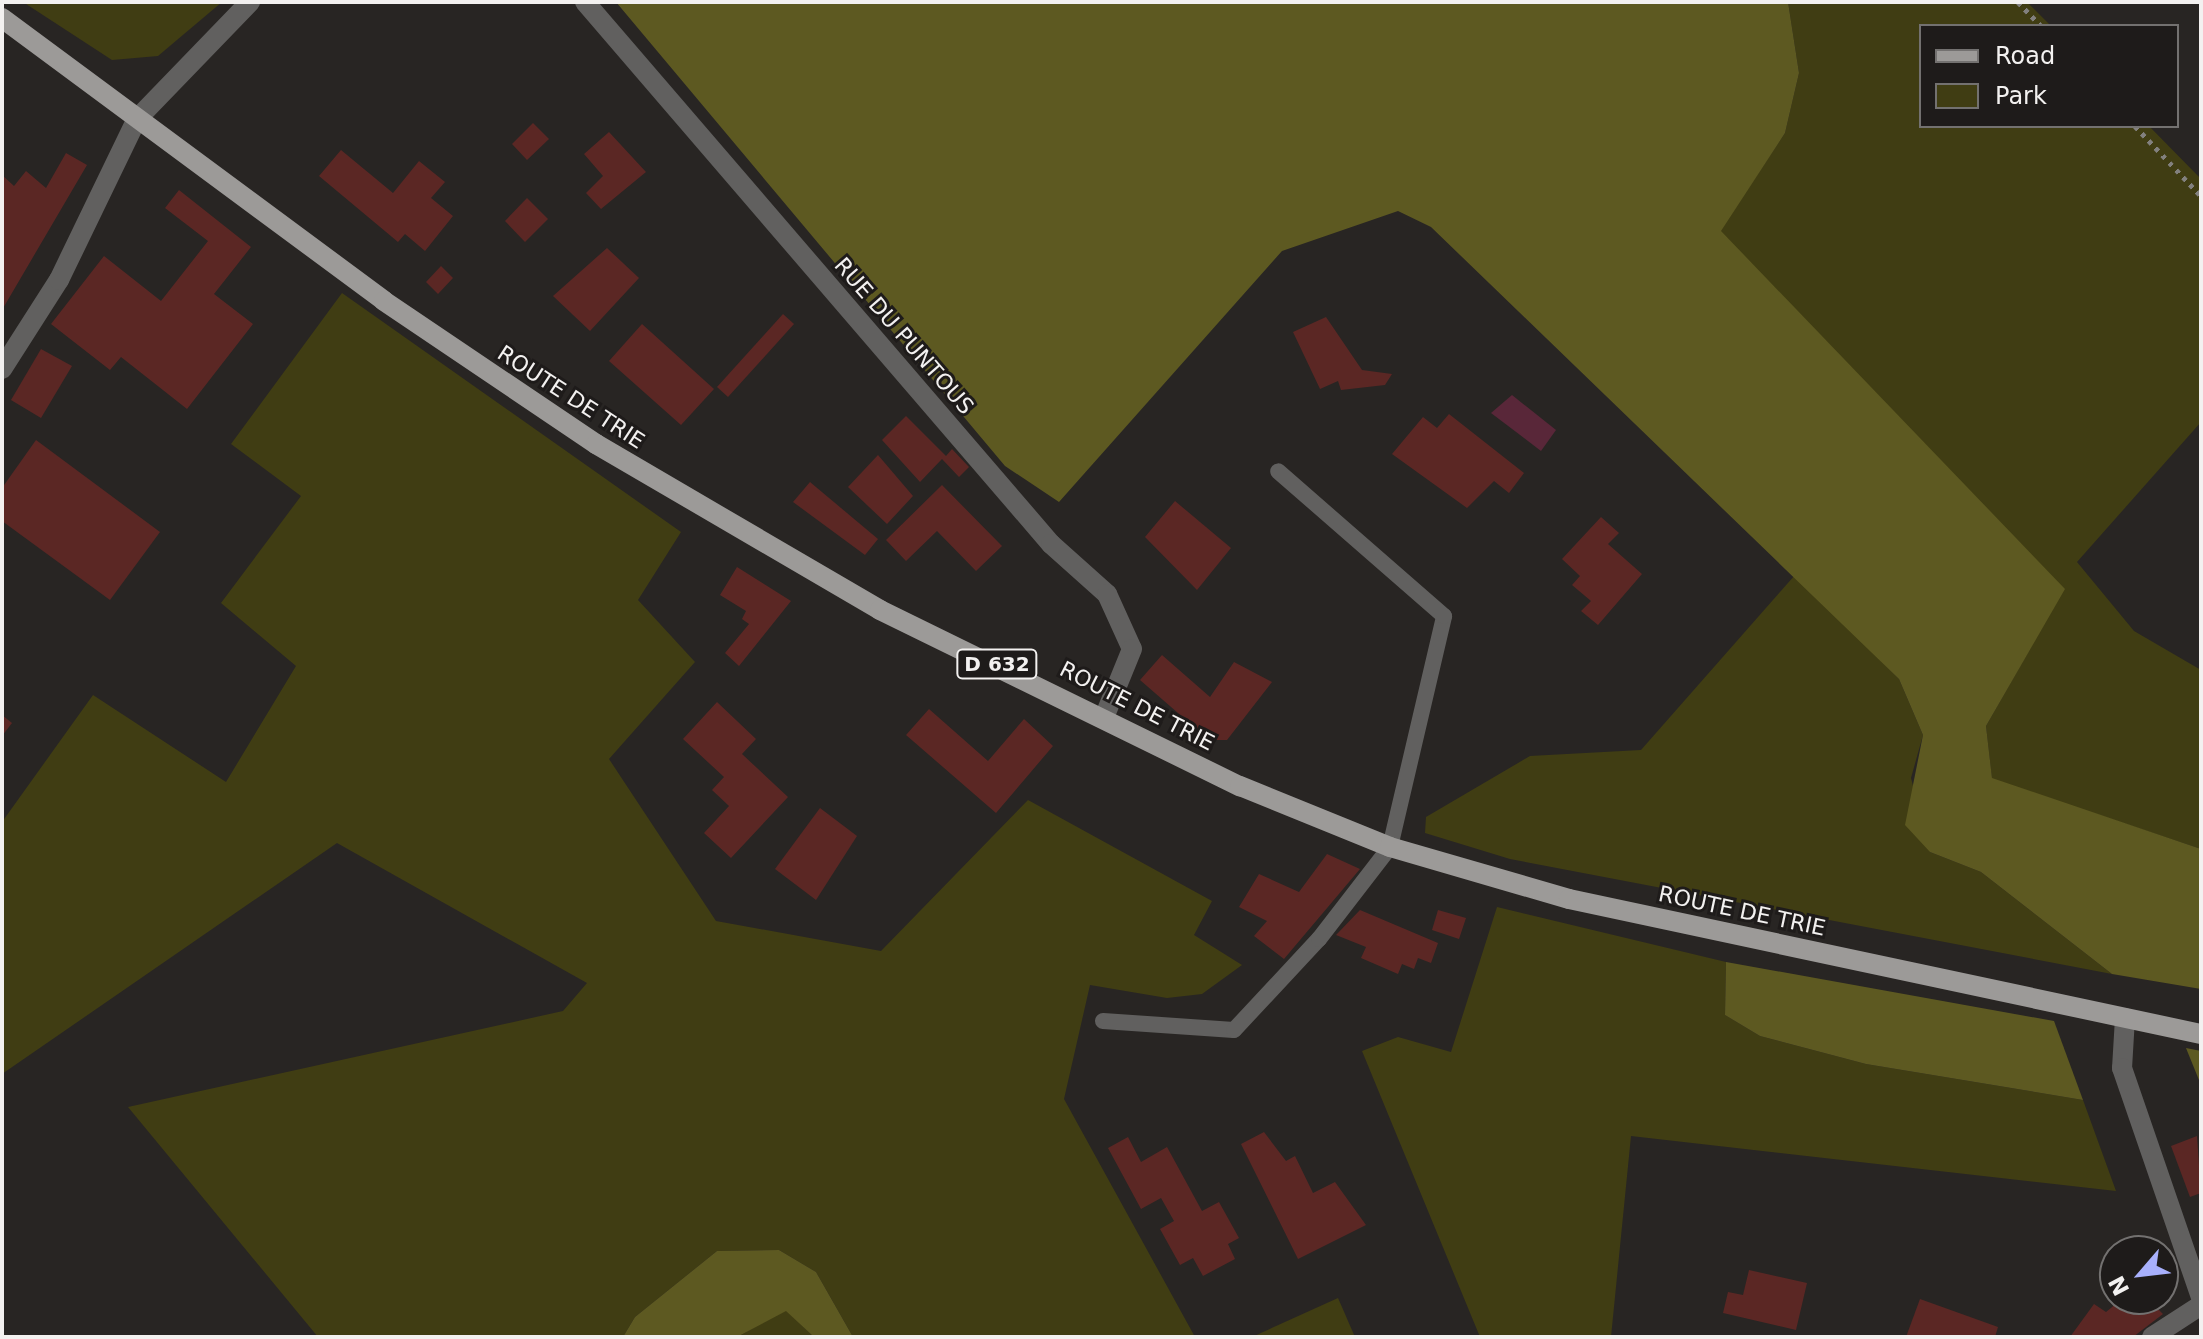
<!DOCTYPE html>
<style>
body{margin:0}
#map{position:relative;width:2203px;height:1339px;overflow:hidden;background:#282523;font-family:"DejaVu Sans",sans-serif}
div>[style]{position:absolute}
[style*='--x']{left:calc(var(--x)*1px);top:calc(var(--y)*1px);width:calc(var(--w)*1px);rotate:calc(var(--a)*1deg)}
.green>*{inset:0;background:#403d13}
.forest>*{inset:0;background:#5d5921}
.water>*{inset:0;background:#592739}
.building>*{inset:0;background:#5b2724}
.path>*{height:5px;margin-top:-2.5px;transform-origin:0;background:repeating-linear-gradient(90deg,#82807e 0 4px,transparent 0 10px)}
.service>*{height:16px;margin:-8px;padding:0 8px;transform-origin:8px;border-radius:8px;background:#61605f}
.minor>*{height:20px;margin:-10px;padding:0 10px;transform-origin:10px;border-radius:10px;background:#61605f}
.tertiary>*{height:20px;margin:-10px;padding:0 10px;transform-origin:10px;border-radius:10px;background:#61605f}
.primary>*{height:20px;margin:-10px;padding:0 10px;transform-origin:10px;border-radius:10px;background:#9c9a98}
span{translate:-50% -50%;white-space:nowrap;text-align:center;line-height:1.15;-webkit-text-stroke:6px #1e1b1a;paint-order:stroke}
.shield-label span{padding:2px 6px;background:#1e1b1a;border:2px solid;border-radius:6px;-webkit-text-stroke-width:0}
.shield-label{font-size:20px;color:#f3f1f0;font-weight:700}
.street-label{font-size:22px;color:#f3f1f0}
.frame{position:absolute;inset:0;border:4px solid #f3f1f0;pointer-events:none}
.legend{position:absolute;left:1919px;top:24px;width:260px;height:104px;box-sizing:border-box;background:#1e1b1a;border:2px solid #737170;margin:0;padding:10px 14px;list-style:none;font-size:24px;color:#f3f1f0}
.legend li{display:flex;align-items:center;gap:16px;height:40px}
.legend b{width:40px;border:2px solid #737170}
.north{position:absolute;left:2099px;top:1235px;width:80px;height:80px;box-sizing:border-box;background:#1e1b1a;border:2px solid #737170;border-radius:50%;rotate:242deg;font-size:22px;font-weight:700;line-height:32px;text-align:center;color:#f3f1f0}
.north::after{content:'';display:block;margin:auto;width:28px;height:36px;background:#a8b0fc;clip-path:polygon(50% 0,100% 100%,50% 72%,0 100%)}
</style>
<div id="map">
<div class="green">
<i style="clip-path:polygon(23px 2px,222px 2px,158px 56px,112px 60px)"></i>
<i style="clip-path:polygon(1788px 2px,2027px 2px,2051px 26px,1921px 26px,1921px 126px,2149px 126px,2201px 179px,2201px 422px,2077px 562px,2134px 631px,2201px 670px,2201px 849px,1992px 779px,1986px 726px,2064px 589px,1720px 231px,1785px 133px,1799px 73px)"></i>
<i style="clip-path:polygon(342px 293px,681px 532px,638px 600px,695px 662px,609px 759px,716px 921px,881px 951px,1028px 800px,1212px 901px,1194px 935px,1242px 965px,1202px 994px,1167px 998px,1090px 985px,1064px 1099px,1195px 1337px,853px 1337px,816px 1272px,779px 1250px,717px 1251px,635px 1317px,623px 1337px,318px 1337px,128px 1107px,563px 1011px,587px 983px,337px 843px,2px 1074px,2px 822px,93px 695px,226px 782px,296px 666px,221px 603px,301px 496px,231px 444px)"></i>
<i style="clip-path:polygon(1795px 575px,1899px 679px,1923px 735px,1911px 778px,1930px 852px,1981px 872px,2112px 974px,1510px 859px,1425px 833px,1426px 817px,1530px 756px,1641px 750px)"></i>
<i style="clip-path:polygon(1497px 907px,1726px 962px,1725px 1015px,1760px 1036px,1866px 1064px,2083px 1100px,2116px 1191px,1631px 1136px,1611px 1337px,1480px 1337px,1362px 1051px,1398px 1037px,1451px 1052px)"></i>
<i style="clip-path:polygon(1338px 1298px,1355px 1337px,1252px 1337px)"></i>
<i style="clip-path:polygon(786px 1310px,814px 1337px,737px 1337px)"></i>
</div>
<div class="forest">
<i style="clip-path:polygon(616px 2px,1788px 2px,1799px 73px,1785px 133px,1721px 231px,2065px 589px,1986px 726px,1992px 778px,2201px 849px,2201px 989px,2112px 974px,1981px 872px,1930px 852px,1905px 825px,1923px 735px,1899px 679px,1431px 227px,1398px 211px,1282px 251px,1059px 502px,1005px 466px)"></i>
<i style="clip-path:polygon(1726px 962px,2054px 1021px,2083px 1100px,1866px 1064px,1760px 1036px,1725px 1015px)"></i>
<i style="clip-path:polygon(2186px 1048px,2201px 1051px,2201px 1085px)"></i>
<i style="clip-path:polygon(779px 1250px,816px 1272px,853px 1337px,814px 1337px,786px 1311px,737px 1337px,623px 1337px,635px 1317px,717px 1251px)"></i>
</div>
<div class="water">
<i style="clip-path:polygon(1512px 395px,1556px 430px,1541px 451px,1491px 413px)"></i>
</div>
<div class="building">
<i style="clip-path:polygon(533px 123px,549px 139px,527px 160px,512px 144px)"></i>
<i style="clip-path:polygon(609px 132px,646px 172px,601px 209px,586px 193px,603px 176px,584px 154px)"></i>
<i style="clip-path:polygon(341px 150px,393px 193px,419px 161px,445px 182px,431px 198px,453px 216px,425px 251px,405px 234px,398px 242px,319px 176px)"></i>
<i style="clip-path:polygon(66px 153px,87px 165px,2px 310px,2px 175px,14px 186px,26px 171px,46px 188px)"></i>
<i style="clip-path:polygon(179px 190px,251px 247px,214px 294px,253px 324px,187px 409px,121px 357px,110px 370px,51px 324px,104px 256px,161px 301px,208px 241px,165px 208px)"></i>
<i style="clip-path:polygon(527px 198px,548px 219px,525px 242px,505px 221px)"></i>
<i style="clip-path:polygon(607px 248px,639px 278px,590px 331px,553px 296px)"></i>
<i style="clip-path:polygon(441px 266px,453px 278px,438px 294px,426px 282px)"></i>
<i style="clip-path:polygon(783px 314px,794px 324px,728px 397px,717px 387px)"></i>
<i style="clip-path:polygon(1326px 317px,1362px 370px,1392px 374px,1385px 385px,1341px 390px,1338px 381px,1320px 389px,1293px 332px)"></i>
<i style="clip-path:polygon(642px 324px,714px 389px,681px 425px,609px 361px)"></i>
<i style="clip-path:polygon(41px 349px,72px 366px,41px 418px,11px 400px)"></i>
<i style="clip-path:polygon(1449px 414px,1524px 473px,1509px 493px,1494px 481px,1467px 508px,1392px 454px,1423px 417px,1437px 428px)"></i>
<i style="clip-path:polygon(906px 416px,946px 456px,952px 449px,969px 467px,959px 477px,942px 459px,920px 482px,882px 440px)"></i>
<i style="clip-path:polygon(36px 440px,160px 532px,110px 600px,2px 521px,2px 488px)"></i>
<i style="clip-path:polygon(878px 455px,913px 496px,887px 524px,848px 487px)"></i>
<i style="clip-path:polygon(810px 482px,878px 539px,865px 555px,793px 502px)"></i>
<i style="clip-path:polygon(942px 485px,1002px 546px,976px 571px,937px 531px,906px 561px,886px 540px)"></i>
<i style="clip-path:polygon(1175px 501px,1231px 548px,1197px 590px,1145px 537px)"></i>
<i style="clip-path:polygon(1601px 517px,1619px 533px,1608px 544px,1642px 574px,1598px 625px,1581px 611px,1591px 601px,1572px 585px,1580px 576px,1562px 559px)"></i>
<i style="clip-path:polygon(737px 567px,791px 601px,739px 666px,725px 653px,749px 624px,742px 619px,746px 611px,720px 595px)"></i>
<i style="clip-path:polygon(1162px 655px,1210px 697px,1234px 662px,1272px 682px,1227px 740px,1209px 740px,1140px 680px)"></i>
<i style="clip-path:polygon(717px 702px,756px 739px,742px 754px,788px 797px,731px 858px,704px 833px,729px 806px,712px 790px,724px 777px,683px 739px)"></i>
<i style="clip-path:polygon(929px 709px,988px 761px,1024px 719px,1053px 746px,996px 813px,906px 735px)"></i>
<i style="clip-path:polygon(2px 715px,12px 723px,2px 736px)"></i>
<i style="clip-path:polygon(820px 808px,857px 836px,816px 900px,775px 869px)"></i>
<i style="clip-path:polygon(1327px 854px,1360px 869px,1284px 959px,1254px 936px,1267px 921px,1239px 907px,1259px 874px,1299px 892px)"></i>
<i style="clip-path:polygon(1360px 910px,1438px 943px,1431px 963px,1418px 958px,1414px 969px,1402px 964px,1398px 974px,1361px 958px,1366px 947px,1336px 935px)"></i>
<i style="clip-path:polygon(1438px 910px,1466px 918px,1459px 939px,1432px 930px)"></i>
<i style="clip-path:polygon(1264px 1132px,1286px 1161px,1295px 1156px,1313px 1193px,1335px 1182px,1366px 1225px,1298px 1259px,1241px 1144px)"></i>
<i style="clip-path:polygon(2197px 1136px,2201px 1193px,2190px 1197px,2171px 1146px)"></i>
<i style="clip-path:polygon(1128px 1137px,1141px 1162px,1167px 1147px,1202px 1211px,1219px 1202px,1239px 1238px,1228px 1244px,1235px 1259px,1203px 1276px,1193px 1258px,1180px 1265px,1160px 1229px,1174px 1221px,1161px 1198px,1141px 1209px,1108px 1148px)"></i>
<i style="clip-path:polygon(1749px 1270px,1807px 1283px,1796px 1330px,1723px 1313px,1728px 1292px,1743px 1295px)"></i>
<i style="clip-path:polygon(1920px 1299px,1998px 1327px,1995px 1337px,1906px 1337px)"></i>
<i style="clip-path:polygon(2122px 1299px,2148px 1299px,2163px 1314px,2133px 1337px,2070px 1337px,2094px 1304px,2106px 1312px)"></i>
</div>
<div class="path">
<i style="--x:2018;--y:2;--w:33;--a:46"></i>
<i style="--x:2135;--y:126;--w:96;--a:46.7"></i>
</div>
<div class="service">
<i style="--x:1103;--y:1021;--w:131;--a:3.9"></i>
<i style="--x:1234;--y:1030;--w:125;--a:-47"></i>
<i style="--x:1319;--y:939;--w:116;--a:-52.3"></i>
<i style="--x:1390;--y:847;--w:237;--a:-76.8"></i>
<i style="--x:1444;--y:616;--w:220;--a:-138.9"></i>
</div>
<div class="minor">
<i style="--x:585;--y:2;--w:715;--a:49.31"></i>
<i style="--x:1051;--y:544;--w:75;--a:41.8"></i>
<i style="--x:1107;--y:594;--w:60;--a:65.6"></i>
<i style="--x:1132;--y:649;--w:71;--a:112.2"></i>
<i style="--x:2;--y:369;--w:106;--a:-57.4"></i>
<i style="--x:59;--y:280;--w:179;--a:-64.2"></i>
<i style="--x:2125;--y:1018;--w:50;--a:93.4"></i>
<i style="--x:2122;--y:1068;--w:242;--a:71"></i>
<i style="--x:2152;--y:1337;--w:59;--a:-33.1"></i>
</div>
<div class="tertiary">
<i style="--x:137;--y:119;--w:163;--a:-46"></i>
</div>
<div class="primary">
<i style="--x:2;--y:18;--w:475;--a:36.5"></i>
<i style="--x:384;--y:301;--w:256;--a:34"></i>
<i style="--x:596;--y:444;--w:329;--a:30.3"></i>
<i style="--x:880;--y:610;--w:401;--a:26.1"></i>
<i style="--x:1240;--y:786;--w:162;--a:22.1"></i>
<i style="--x:1390;--y:847;--w:186;--a:16.2"></i>
<i style="--x:1569;--y:899;--w:646;--a:12.06"></i>
</div>
<div class="shield-label">
<span style="left:997px;top:664px">D 632</span>
</div>
<div class="street-label">
<span style="left:904px;top:336px;rotate:49deg">RUE DU PUNTOUS</span>
<span style="left:571px;top:397px;rotate:33deg">ROUTE DE TRIE</span>
<span style="left:1137px;top:706px;rotate:27deg">ROUTE DE TRIE</span>
<span style="left:1742px;top:911px;rotate:12deg">ROUTE DE TRIE</span>
</div>
<div class="frame"></div>
<ul class="legend">
<li><b style="height:10px;background:#9c9a98"></b>Road</li>
<li><b style="height:22px;background:#403d13"></b>Park</li>
</ul>
<div class="north">N</div>
</div>
